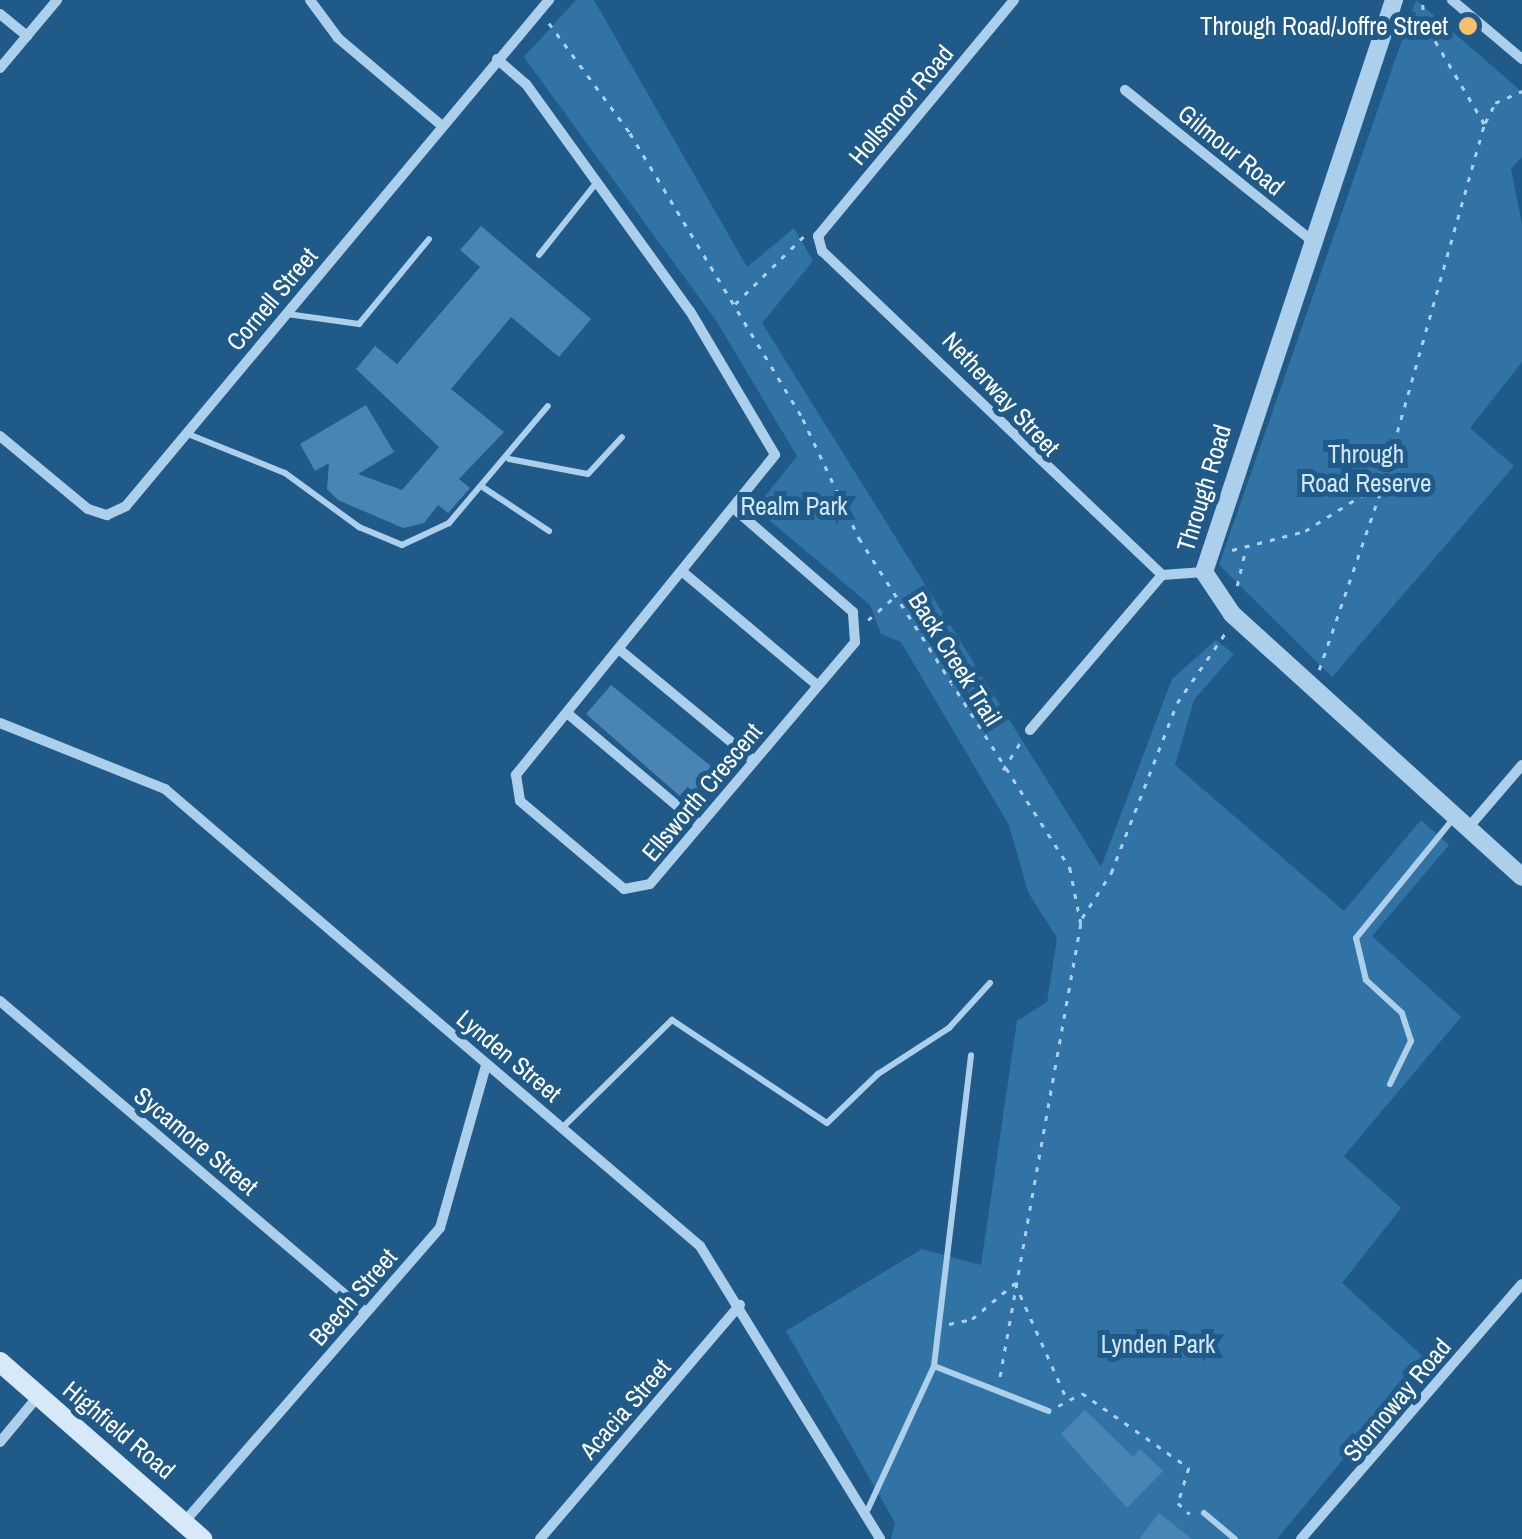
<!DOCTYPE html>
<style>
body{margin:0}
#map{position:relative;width:1522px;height:1539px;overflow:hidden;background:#205a89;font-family:"Archivo Narrow",sans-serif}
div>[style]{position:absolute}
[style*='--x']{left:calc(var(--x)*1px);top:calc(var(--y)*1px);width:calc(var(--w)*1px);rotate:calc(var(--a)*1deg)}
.green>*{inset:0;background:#3173a5}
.building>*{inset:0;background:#4984b2}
.path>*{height:2.5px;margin-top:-1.25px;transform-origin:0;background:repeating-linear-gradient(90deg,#acd0eb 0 5px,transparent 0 13px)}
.service>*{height:6px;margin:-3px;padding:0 3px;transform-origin:3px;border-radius:3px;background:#acd0eb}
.minor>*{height:10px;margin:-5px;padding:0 5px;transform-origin:5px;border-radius:5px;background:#acd0eb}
.tertiary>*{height:18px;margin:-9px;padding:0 9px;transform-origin:9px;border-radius:9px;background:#acd0eb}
.secondary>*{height:20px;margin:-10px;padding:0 10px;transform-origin:10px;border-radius:10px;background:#d7e9f8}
.dots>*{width:28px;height:28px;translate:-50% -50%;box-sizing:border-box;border:5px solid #205a89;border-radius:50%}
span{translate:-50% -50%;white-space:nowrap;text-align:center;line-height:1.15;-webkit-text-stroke:10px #205a89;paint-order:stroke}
.poi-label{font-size:25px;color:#fff}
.right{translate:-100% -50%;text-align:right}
.street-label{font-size:25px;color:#fff}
.park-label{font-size:25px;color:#d1e7f8}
</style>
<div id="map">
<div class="green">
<i style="clip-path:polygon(576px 0,594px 0,747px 267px,794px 228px,813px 261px,762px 323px,1101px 867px,1172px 679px,1216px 640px,1234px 654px,1194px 700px,1175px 765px,1344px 911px,1421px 820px,1449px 845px,1372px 936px,1461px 1017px,1344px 1156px,1401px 1208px,1342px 1283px,1426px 1359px,1277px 1539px,891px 1539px,895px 1523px,786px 1331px,922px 1249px,981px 1265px,1017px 1021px,1047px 1002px,1057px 938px,1028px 892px,1009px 825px,901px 642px,881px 634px,870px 605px,762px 514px,762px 500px,797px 456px,717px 322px,524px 57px)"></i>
<i style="clip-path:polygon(1416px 0,1522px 92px,1522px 157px,1511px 169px,1522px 224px,1522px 362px,1470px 428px,1514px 466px,1332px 677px,1219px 565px)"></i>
</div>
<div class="building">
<i style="clip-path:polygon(481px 226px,591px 319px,559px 357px,511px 317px,451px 389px,504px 432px,459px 479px,470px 488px,448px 513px,438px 505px,424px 523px,403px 528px,338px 500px,327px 489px,329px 463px,315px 471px,300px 444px,366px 405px,394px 452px,358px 474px,402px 490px,439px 447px,356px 369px,375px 346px,397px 364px,480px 267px,460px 250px)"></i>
<i style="clip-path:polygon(611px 685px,717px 771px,689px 804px,586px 714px)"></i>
<i style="clip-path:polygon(1085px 1410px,1133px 1457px,1140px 1449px,1163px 1471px,1127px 1508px,1061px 1434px)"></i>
<i style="clip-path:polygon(1159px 1513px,1192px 1539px,1139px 1539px)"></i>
</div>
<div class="path">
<i style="--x:549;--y:23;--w:137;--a:53.6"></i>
<i style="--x:630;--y:133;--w:334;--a:58.8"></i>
<i style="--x:803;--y:419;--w:132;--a:64.8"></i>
<i style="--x:859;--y:538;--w:392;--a:57.4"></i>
<i style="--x:1070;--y:868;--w:57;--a:78.9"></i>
<i style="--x:1081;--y:924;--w:460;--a:100.1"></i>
<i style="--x:1485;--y:123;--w:22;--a:-63"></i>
<i style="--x:1495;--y:103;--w:30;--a:-24"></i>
<i style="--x:735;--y:304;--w:97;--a:-44.6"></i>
<i style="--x:1232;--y:550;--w:75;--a:-14.6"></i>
<i style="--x:1305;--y:531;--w:92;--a:-32.1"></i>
<i style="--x:1383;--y:482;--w:372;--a:-74.2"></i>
<i style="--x:1484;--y:124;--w:117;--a:-120.7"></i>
<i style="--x:1424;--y:23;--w:23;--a:-95"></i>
<i style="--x:1237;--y:586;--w:37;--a:-77"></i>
<i style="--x:868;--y:620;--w:37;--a:-41"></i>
<i style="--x:1319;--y:670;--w:197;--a:-71"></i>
<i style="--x:1003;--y:770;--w:32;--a:-58"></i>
<i style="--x:1082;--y:918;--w:54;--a:-57.2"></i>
<i style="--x:1111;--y:873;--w:182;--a:-68.8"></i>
<i style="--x:1177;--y:703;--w:86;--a:-55.4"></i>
<i style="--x:949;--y:1324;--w:24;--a:-12"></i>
<i style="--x:972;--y:1319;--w:56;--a:-39.9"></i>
<i style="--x:1015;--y:1283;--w:127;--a:65.9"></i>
<i style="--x:1058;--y:1406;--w:27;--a:-28"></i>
<i style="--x:1082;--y:1393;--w:131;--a:35"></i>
<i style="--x:1189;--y:1468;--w:37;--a:107"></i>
<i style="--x:1178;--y:1503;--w:16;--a:43"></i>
</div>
<div class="service">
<i style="--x:539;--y:255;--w:93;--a:-51.5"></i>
<i style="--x:287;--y:314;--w:73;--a:7.9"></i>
<i style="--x:359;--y:324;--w:110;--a:-50.5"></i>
<i style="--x:188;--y:434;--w:105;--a:21.9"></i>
<i style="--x:285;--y:473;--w:92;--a:36.1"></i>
<i style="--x:359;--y:527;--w:47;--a:22.7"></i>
<i style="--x:402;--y:545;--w:52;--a:-25.1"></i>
<i style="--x:449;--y:523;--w:153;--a:-49.8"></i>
<i style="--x:509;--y:459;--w:80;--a:10.8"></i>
<i style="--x:588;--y:474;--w:50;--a:-47.4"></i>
<i style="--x:484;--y:488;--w:78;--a:33.5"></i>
<i style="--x:1390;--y:1084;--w:48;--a:-64"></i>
<i style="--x:1411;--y:1041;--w:29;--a:-108"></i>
<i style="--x:1402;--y:1013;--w:49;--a:-137.5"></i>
<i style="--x:1366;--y:980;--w:43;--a:-103.4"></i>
<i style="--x:1356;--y:938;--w:155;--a:-50.8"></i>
<i style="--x:563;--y:1127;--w:153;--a:-44.5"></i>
<i style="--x:672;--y:1020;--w:186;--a:33.6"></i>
<i style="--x:827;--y:1123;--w:71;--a:-43.9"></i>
<i style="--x:878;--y:1074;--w:85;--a:-32.9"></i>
<i style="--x:949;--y:1028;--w:61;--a:-47.7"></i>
<i style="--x:934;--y:1366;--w:313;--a:-83.2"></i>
<i style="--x:868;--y:1509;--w:157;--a:-65.2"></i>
<i style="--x:934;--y:1366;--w:123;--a:21.5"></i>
<i style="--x:1204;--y:1513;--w:40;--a:40"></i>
</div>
<div class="minor">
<i style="--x:310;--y:0;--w:47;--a:53.6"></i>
<i style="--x:338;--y:38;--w:136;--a:40.2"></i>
<i style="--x:1014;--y:0;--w:307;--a:129.7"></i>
<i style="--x:818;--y:236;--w:16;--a:75"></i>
<i style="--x:822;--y:251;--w:470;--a:43.6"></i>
<i style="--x:1162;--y:575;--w:42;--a:-4.1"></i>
<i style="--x:1452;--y:0;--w:92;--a:40.1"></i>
<i style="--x:0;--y:14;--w:35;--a:39"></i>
<i style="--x:497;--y:59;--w:38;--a:41"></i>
<i style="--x:526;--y:84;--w:280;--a:54.2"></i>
<i style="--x:690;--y:311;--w:167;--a:59.4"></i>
<i style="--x:775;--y:455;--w:412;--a:129"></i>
<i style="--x:516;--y:775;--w:26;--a:81"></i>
<i style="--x:520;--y:801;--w:136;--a:40.2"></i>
<i style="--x:624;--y:889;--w:26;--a:-11"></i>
<i style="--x:650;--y:884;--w:317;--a:-49.7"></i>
<i style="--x:855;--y:642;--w:30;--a:-94"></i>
<i style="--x:853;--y:612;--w:154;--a:-139"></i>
<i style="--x:0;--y:68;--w:89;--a:-50"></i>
<i style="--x:1125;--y:90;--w:240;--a:38.9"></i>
<i style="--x:0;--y:436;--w:114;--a:39.7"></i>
<i style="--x:88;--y:509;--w:20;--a:18"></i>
<i style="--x:107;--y:515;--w:21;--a:-25"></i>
<i style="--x:126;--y:506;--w:660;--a:-50.11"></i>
<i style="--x:684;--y:573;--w:175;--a:40.1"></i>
<i style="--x:620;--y:650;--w:174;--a:39.6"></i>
<i style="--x:567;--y:713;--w:174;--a:40.1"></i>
<i style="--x:0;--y:723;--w:178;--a:21.8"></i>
<i style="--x:165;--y:789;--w:704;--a:40.5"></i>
<i style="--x:700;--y:1246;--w:344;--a:58.4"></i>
<i style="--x:1030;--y:730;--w:204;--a:-49.6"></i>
<i style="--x:1468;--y:828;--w:83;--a:-49.4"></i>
<i style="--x:0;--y:1001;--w:480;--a:40.4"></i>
<i style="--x:0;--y:1442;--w:61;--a:-50.3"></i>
<i style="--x:186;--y:1520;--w:387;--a:-49"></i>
<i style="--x:440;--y:1228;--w:169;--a:-74.2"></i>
<i style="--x:540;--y:1539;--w:308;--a:-49.5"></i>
<i style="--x:1301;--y:1539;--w:337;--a:-49.1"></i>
</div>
<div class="tertiary">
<i style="--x:1394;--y:0;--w:603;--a:108.37"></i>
<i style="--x:1204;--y:572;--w:50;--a:56.3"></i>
<i style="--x:1232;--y:614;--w:391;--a:42.2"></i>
</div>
<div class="secondary">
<i style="--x:0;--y:1362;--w:269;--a:41.2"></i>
</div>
<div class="dots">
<i style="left:1468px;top:26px;background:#f8bf6d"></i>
</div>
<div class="poi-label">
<span class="right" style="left:1448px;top:26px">Through Road/Joffre Street</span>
</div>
<div class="street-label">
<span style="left:901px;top:105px;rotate:-50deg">Hollsmoor Road</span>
<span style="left:1231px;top:150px;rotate:39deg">Gilmour Road</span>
<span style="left:272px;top:299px;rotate:-50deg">Cornell Street</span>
<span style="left:1001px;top:394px;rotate:47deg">Netherway Street</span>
<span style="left:1204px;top:488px;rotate:-73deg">Through Road</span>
<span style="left:955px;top:659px;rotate:58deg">Back Creek Trail</span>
<span style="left:702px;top:792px;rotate:-50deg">Ellsworth Crescent</span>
<span style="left:509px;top:1056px;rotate:40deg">Lynden Street</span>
<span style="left:196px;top:1141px;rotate:40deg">Sycamore Street</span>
<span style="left:353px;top:1297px;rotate:-49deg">Beech Street</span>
<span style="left:1397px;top:1400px;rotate:-50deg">Stornoway Road</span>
<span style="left:625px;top:1409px;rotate:-49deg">Acacia Street</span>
<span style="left:119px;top:1430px;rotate:40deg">Highfield Road</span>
</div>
<div class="park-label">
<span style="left:1366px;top:469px">Through<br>Road Reserve</span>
<span style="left:794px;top:506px">Realm Park</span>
<span style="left:1158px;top:1344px">Lynden Park</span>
</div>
</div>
